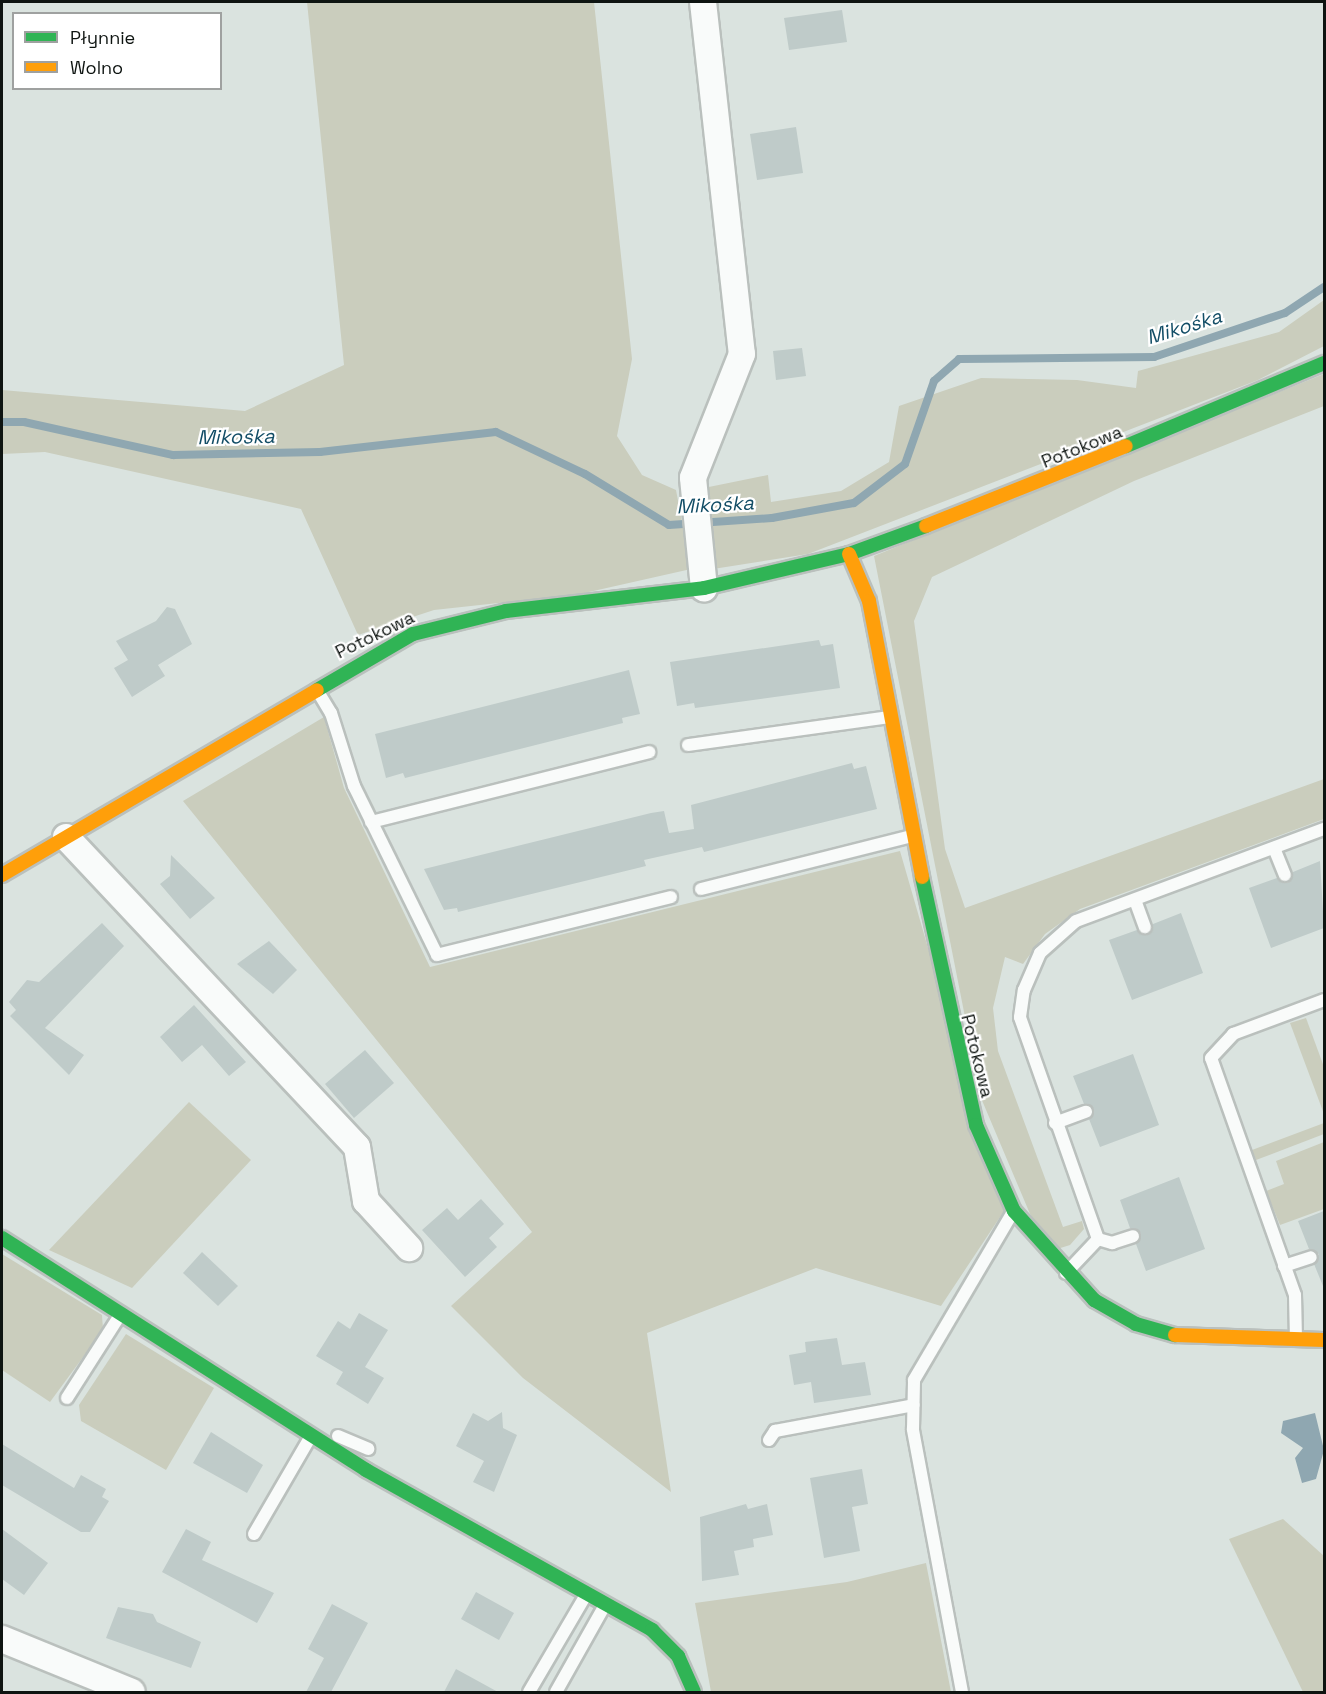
<!DOCTYPE html>
<meta charset="utf-8">
<style>
body{margin:0}
#map{position:relative;width:1326px;height:1694px;overflow:hidden;background:#dae3df;font-family:"Space Grotesk",sans-serif}
div>[style]{position:absolute}
[style*='--x']{left:calc(var(--x)*1px);top:calc(var(--y)*1px);width:calc(var(--w)*1px);rotate:calc(var(--a)*1deg)}
.green>*{inset:0;background:#cacdbd}
.water>*{inset:0;background:#8fa7b1}
.stream>*{height:8px;margin:-4px;padding:0 4px;transform-origin:4px;border-radius:4px;background:#8fa7b1}
.building>*{inset:0;background:#bfcbc9}
.roads{filter:drop-shadow(2px 0 #bac0bd) drop-shadow(-2px 0 #bac0bd) drop-shadow(0 2px #bac0bd) drop-shadow(0 -2px #bac0bd)}
.lane>*{height:12px;margin:-6px;padding:0 6px;transform-origin:6px;border-radius:6px;background:#f9fbfa}
.street>*{height:26px;margin:-13px;padding:0 13px;transform-origin:13px;border-radius:13px;background:#f9fbfa}
.fast>*{height:14px;margin:-7px;padding:0 7px;transform-origin:7px;border-radius:7px;background:#30b455}
.slow>*{height:14px;margin:-7px;padding:0 7px;transform-origin:7px;border-radius:7px;background:#ff9f0a}
span{translate:-50% -50%;white-space:nowrap;text-align:center;line-height:1.15;-webkit-text-stroke:4.5px #fff;paint-order:stroke}
.street-label{font-size:18px;color:#0e1411}
.water-label{font-size:20px;color:#124d66;font-style:italic}
.frame{position:absolute;inset:0;border:3px solid #0e1411;pointer-events:none}
.legend{position:absolute;left:12px;top:12px;width:210px;height:78px;box-sizing:border-box;background:#fff;border:2px solid #9fa1a0;margin:0;padding:8px 10px;list-style:none;font-size:18px;color:#0e1411}
.legend li{display:flex;align-items:center;gap:12px;height:30px}
.legend b{width:30px;border:2px solid #9fa1a0}
</style>
<div id="map">
<div class="green">
<i style="clip-path:polygon(307px 2px,594px 2px,632px 359px,617px 436px,642px 475px,676px 490px,691px 569px,580px 594px,434px 610px,358px 635px,301px 509px,45px 452px,2px 454px,2px 390px,245px 411px,344px 365px)"></i>
<i style="clip-path:polygon(1324px 300px,1324px 346px,1258px 380px,808px 554px,713px 569px,699px 489px,768px 475px,771px 502px,841px 491px,889px 462px,899px 406px,981px 378px,1077px 380px,1136px 388px,1138px 371px,1279px 332px)"></i>
<i style="clip-path:polygon(1324px 374px,1324px 406px,1134px 481px,932px 577px,914px 621px,945px 849px,965px 908px,1324px 779px,1324px 819px,1080px 909px,1045px 934px,1023px 964px,1005px 957px,993px 1008px,998px 1051px,1063px 1227px,1082px 1221px,1084px 1229px,1070px 1245px,1054px 1250px,1033px 1221px,981px 1098px,874px 556px)"></i>
<i style="clip-path:polygon(324px 717px,344px 788px,430px 967px,900px 851px,1004px 1211px,941px 1306px,816px 1268px,647px 1333px,671px 1492px,523px 1378px,451px 1306px,532px 1232px,183px 801px)"></i>
<i style="clip-path:polygon(1306px 1018px,1324px 1067px,1324px 1114px,1290px 1023px)"></i>
<i style="clip-path:polygon(189px 1102px,251px 1160px,132px 1288px,49px 1250px)"></i>
<i style="clip-path:polygon(1324px 1123px,1324px 1134px,1256px 1160px,1252px 1150px)"></i>
<i style="clip-path:polygon(1324px 1142px,1324px 1209px,1280px 1225px,1266px 1191px,1284px 1184px,1276px 1161px)"></i>
<i style="clip-path:polygon(2px 1254px,102px 1315px,103px 1330px,50px 1402px,2px 1370px)"></i>
<i style="clip-path:polygon(126px 1334px,214px 1388px,166px 1470px,81px 1421px,79px 1405px)"></i>
<i style="clip-path:polygon(1283px 1519px,1324px 1556px,1324px 1692px,1303px 1692px,1229px 1539px)"></i>
<i style="clip-path:polygon(926px 1563px,951px 1692px,711px 1692px,695px 1603px,847px 1582px)"></i>
</div>
<div class="water">
<i style="clip-path:polygon(1315px 1413px,1324px 1450px,1316px 1479px,1302px 1483px,1295px 1458px,1303px 1448px,1281px 1433px,1283px 1421px)"></i>
</div>
<div class="stream">
<i style="--x:2;--y:422;--w:22;--a:0"></i>
<i style="--x:24;--y:422;--w:153;--a:12.5"></i>
<i style="--x:173;--y:455;--w:147;--a:-1.2"></i>
<i style="--x:320;--y:452;--w:177;--a:-6.5"></i>
<i style="--x:496;--y:432;--w:98;--a:25.3"></i>
<i style="--x:585;--y:474;--w:98;--a:31.3"></i>
<i style="--x:669;--y:525;--w:103;--a:-3.9"></i>
<i style="--x:772;--y:518;--w:83;--a:-10.4"></i>
<i style="--x:854;--y:503;--w:64;--a:-37.4"></i>
<i style="--x:905;--y:464;--w:88;--a:-70.7"></i>
<i style="--x:934;--y:381;--w:33;--a:-41"></i>
<i style="--x:959;--y:359;--w:195;--a:-0.6"></i>
<i style="--x:1154;--y:357;--w:138;--a:-18.6"></i>
<i style="--x:1285;--y:313;--w:47;--a:-33.7"></i>
</div>
<div class="building">
<i style="clip-path:polygon(842px 10px,847px 42px,789px 50px,784px 18px)"></i>
<i style="clip-path:polygon(796px 127px,803px 173px,757px 180px,750px 134px)"></i>
<i style="clip-path:polygon(802px 348px,806px 376px,776px 380px,773px 351px)"></i>
<i style="clip-path:polygon(167px 607px,175px 609px,192px 644px,158px 665px,165px 676px,132px 697px,114px 668px,128px 660px,116px 641px,156px 621px)"></i>
<i style="clip-path:polygon(819px 640px,821px 646px,833px 644px,840px 688px,695px 708px,694px 703px,677px 706px,670px 662px)"></i>
<i style="clip-path:polygon(629px 670px,640px 714px,622px 718px,623px 723px,405px 778px,403px 773px,386px 778px,375px 734px)"></i>
<i style="clip-path:polygon(852px 763px,854px 769px,866px 766px,877px 809px,704px 852px,702px 847px,644px 860px,646px 866px,458px 912px,457px 908px,444px 910px,424px 869px,651px 813px,664px 811px,669px 833px,694px 829px,691px 805px)"></i>
<i style="clip-path:polygon(171px 855px,215px 898px,190px 919px,160px 884px,170px 876px)"></i>
<i style="clip-path:polygon(1320px 861px,1324px 928px,1271px 948px,1249px 888px,1277px 878px,1288px 883px,1293px 872px)"></i>
<i style="clip-path:polygon(1181px 913px,1203px 973px,1132px 1000px,1109px 940px,1137px 930px,1147px 935px,1153px 924px)"></i>
<i style="clip-path:polygon(102px 923px,124px 946px,45px 1028px,84px 1055px,69px 1075px,10px 1016px,16px 1010px,9px 1002px,27px 980px,39px 982px)"></i>
<i style="clip-path:polygon(269px 941px,297px 970px,273px 994px,237px 964px)"></i>
<i style="clip-path:polygon(194px 1005px,246px 1062px,229px 1076px,202px 1045px,182px 1062px,160px 1037px)"></i>
<i style="clip-path:polygon(365px 1050px,394px 1083px,354px 1118px,325px 1084px)"></i>
<i style="clip-path:polygon(1133px 1054px,1159px 1125px,1100px 1147px,1089px 1119px,1094px 1109px,1084px 1104px,1073px 1076px)"></i>
<i style="clip-path:polygon(1179px 1177px,1205px 1249px,1146px 1271px,1136px 1244px,1141px 1233px,1130px 1228px,1120px 1200px)"></i>
<i style="clip-path:polygon(481px 1199px,504px 1224px,489px 1238px,497px 1247px,465px 1277px,422px 1230px,447px 1208px,458px 1220px)"></i>
<i style="clip-path:polygon(1324px 1211px,1324px 1286px,1323px 1286px,1314px 1264px,1319px 1254px,1309px 1249px,1298px 1221px)"></i>
<i style="clip-path:polygon(202px 1252px,238px 1286px,218px 1306px,183px 1273px)"></i>
<i style="clip-path:polygon(359px 1313px,388px 1330px,365px 1367px,384px 1378px,368px 1404px,336px 1384px,343px 1372px,316px 1356px,338px 1321px,350px 1329px)"></i>
<i style="clip-path:polygon(837px 1338px,842px 1365px,865px 1362px,871px 1395px,814px 1403px,811px 1382px,794px 1385px,789px 1355px,806px 1352px,805px 1342px)"></i>
<i style="clip-path:polygon(502px 1412px,503px 1428px,517px 1435px,494px 1492px,473px 1482px,484px 1461px,456px 1446px,473px 1413px,488px 1421px)"></i>
<i style="clip-path:polygon(211px 1432px,263px 1465px,247px 1493px,193px 1463px)"></i>
<i style="clip-path:polygon(2px 1444px,74px 1488px,81px 1475px,106px 1489px,102px 1497px,109px 1501px,90px 1532px,81px 1532px,2px 1485px)"></i>
<i style="clip-path:polygon(862px 1469px,868px 1504px,852px 1507px,860px 1551px,824px 1558px,810px 1478px)"></i>
<i style="clip-path:polygon(746px 1504px,748px 1509px,767px 1504px,773px 1535px,753px 1539px,754px 1547px,734px 1551px,739px 1575px,702px 1581px,700px 1517px)"></i>
<i style="clip-path:polygon(2px 1529px,48px 1563px,24px 1595px,2px 1579px)"></i>
<i style="clip-path:polygon(186px 1529px,211px 1542px,202px 1560px,274px 1593px,257px 1623px,162px 1572px)"></i>
<i style="clip-path:polygon(476px 1592px,514px 1613px,499px 1640px,461px 1619px)"></i>
<i style="clip-path:polygon(332px 1604px,368px 1623px,331px 1692px,306px 1692px,324px 1658px,308px 1649px)"></i>
<i style="clip-path:polygon(118px 1607px,153px 1614px,157px 1622px,201px 1642px,191px 1668px,106px 1638px)"></i>
<i style="clip-path:polygon(456px 1669px,498px 1692px,444px 1692px)"></i>
</div>
<div class="roads">
<div class="lane">
<i style="--x:317;--y:690;--w:27;--a:59"></i>
<i style="--x:331;--y:713;--w:77;--a:72.5"></i>
<i style="--x:354;--y:786;--w:188;--a:63.8"></i>
<i style="--x:437;--y:955;--w:241;--a:-13.9"></i>
<i style="--x:688;--y:745;--w:203;--a:-7.9"></i>
<i style="--x:371;--y:822;--w:287;--a:-14.1"></i>
<i style="--x:1274;--y:848;--w:29;--a:68"></i>
<i style="--x:701;--y:889;--w:218;--a:-14.1"></i>
<i style="--x:1135;--y:900;--w:29;--a:70"></i>
<i style="--x:1055;--y:1123;--w:33;--a:-20"></i>
<i style="--x:1098;--y:1239;--w:15;--a:16"></i>
<i style="--x:1112;--y:1243;--w:22;--a:-18"></i>
<i style="--x:1284;--y:1266;--w:28;--a:-18"></i>
<i style="--x:1066;--y:1273;--w:47;--a:-46.7"></i>
<i style="--x:1098;--y:1239;--w:235;--a:-109.4"></i>
<i style="--x:1020;--y:1017;--w:27;--a:-82"></i>
<i style="--x:1024;--y:990;--w:40;--a:-66.6"></i>
<i style="--x:1040;--y:953;--w:48;--a:-41.6"></i>
<i style="--x:1076;--y:921;--w:265;--a:-20.4"></i>
<i style="--x:1296;--y:1339;--w:44;--a:-91.3"></i>
<i style="--x:1295;--y:1295;--w:251;--a:-109.5"></i>
<i style="--x:1211;--y:1058;--w:33;--a:-47"></i>
<i style="--x:1233;--y:1034;--w:97;--a:-20.5"></i>
<i style="--x:67;--y:1398;--w:98;--a:-57.4"></i>
<i style="--x:338;--y:1436;--w:33;--a:23"></i>
<i style="--x:769;--y:1440;--w:11;--a:-56"></i>
<i style="--x:775;--y:1431;--w:141;--a:-10.6"></i>
<i style="--x:254;--y:1534;--w:113;--a:-59.8"></i>
<i style="--x:529;--y:1692;--w:113;--a:-59.6"></i>
<i style="--x:556;--y:1692;--w:100;--a:-60.6"></i>
<i style="--x:962;--y:1692;--w:268;--a:-100.6"></i>
<i style="--x:913;--y:1429;--w:49;--a:-88.8"></i>
<i style="--x:914;--y:1380;--w:195;--a:-59.5"></i>
</div>
<div class="street">
<i style="--x:703;--y:2;--w:354;--a:83.7"></i>
<i style="--x:742;--y:354;--w:133;--a:111.6"></i>
<i style="--x:693;--y:478;--w:111;--a:84.3"></i>
<i style="--x:66;--y:837;--w:425;--a:46.8"></i>
<i style="--x:357;--y:1147;--w:55;--a:80.5"></i>
<i style="--x:366;--y:1201;--w:64;--a:47.5"></i>
<i style="--x:2;--y:1639;--w:140;--a:22.2"></i>
</div>
<div class="fast">
<i style="--x:1126;--y:446;--w:215;--a:-22.7"></i>
<i style="--x:317;--y:690;--w:111;--a:-30.3"></i>
<i style="--x:413;--y:634;--w:96;--a:-13.9"></i>
<i style="--x:506;--y:611;--w:199;--a:-6.6"></i>
<i style="--x:704;--y:588;--w:149;--a:-13.2"></i>
<i style="--x:849;--y:554;--w:82;--a:-20"></i>
<i style="--x:922;--y:877;--w:254;--a:77.7"></i>
<i style="--x:976;--y:1125;--w:94;--a:66.2"></i>
<i style="--x:1014;--y:1211;--w:120;--a:48"></i>
<i style="--x:1094;--y:1300;--w:48;--a:29.7"></i>
<i style="--x:1136;--y:1324;--w:41;--a:15.8"></i>
<i style="--x:2;--y:1238;--w:432;--a:32.5"></i>
<i style="--x:366;--y:1470;--w:328;--a:29.2"></i>
<i style="--x:652;--y:1630;--w:37;--a:45"></i>
<i style="--x:678;--y:1656;--w:39;--a:66"></i>
</div>
<div class="slow">
<i style="--x:926;--y:526;--w:215;--a:-21.8"></i>
<i style="--x:849;--y:554;--w:51;--a:66.9"></i>
<i style="--x:869;--y:601;--w:281;--a:79.1"></i>
<i style="--x:2;--y:875;--w:365;--a:-30.4"></i>
<i style="--x:1175;--y:1335;--w:149;--a:1.9"></i>
</div>
</div>
<div class="street-label">
<span style="left:1082px;top:447px;rotate:-22deg">Potokowa</span>
<span style="left:375px;top:635px;rotate:-26deg">Potokowa</span>
<span style="left:977px;top:1056px;rotate:76deg">Potokowa</span>
</div>
<div class="water-label">
<span style="left:1184px;top:327px;rotate:-17deg">Mikośka</span>
<span style="left:236px;top:437px;rotate:-1deg">Mikośka</span>
<span style="left:715px;top:505px;rotate:-3deg">Mikośka</span>
</div>
<div class="frame"></div>
<ul class="legend">
<li><b style="height:8px;background:#30b455"></b>Płynnie</li>
<li><b style="height:8px;background:#ff9f0a"></b>Wolno</li>
</ul>
</div>
